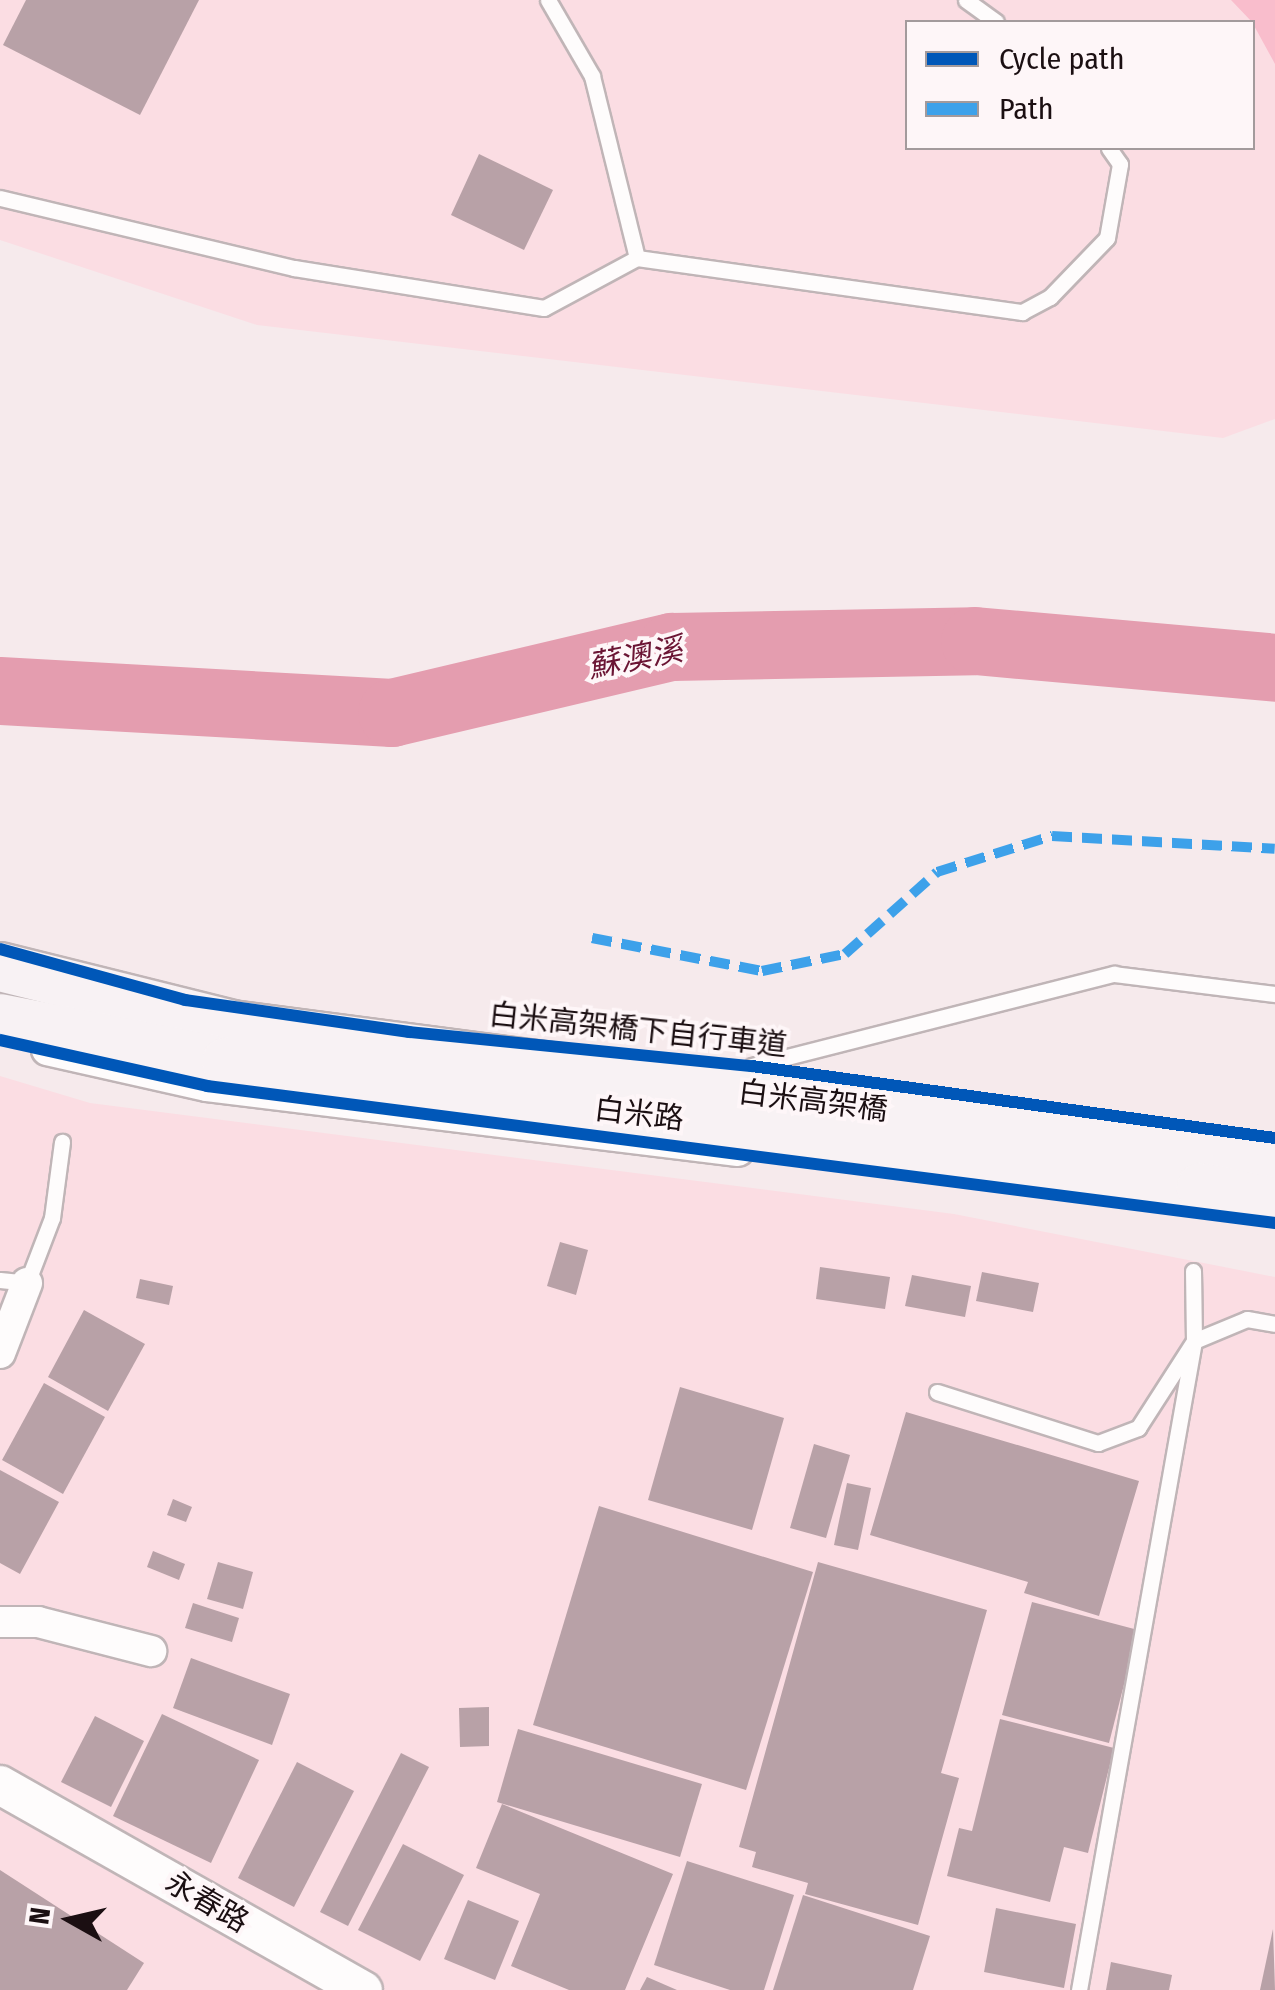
<!DOCTYPE html>
<meta charset="utf-8">
<style>
body{margin:0}
#map{position:relative;width:1275px;height:1990px;overflow:hidden;background:#f6eaec;font-family:"Fira Sans Condensed","Noto Sans TC",sans-serif}
div>[style]{position:absolute}
[style*='--x']{left:calc(var(--x)*1px);top:calc(var(--y)*1px);width:calc(var(--w)*1px);rotate:calc(var(--a)*1deg)}
.built>*{inset:0;background:#fbdde3}
.forest>*{inset:0;background:#f9bdcc}
.river>*{height:68px;margin:-34px;padding:0 34px;transform-origin:34px;border-radius:34px;background:#e49daf}
.building>*{inset:0;background:#b8a1a7}
.roads{filter:drop-shadow(2px 0 #c0b5b7) drop-shadow(-2px 0 #c0b5b7) drop-shadow(0 2px #c0b5b7) drop-shadow(0 -2px #c0b5b7)}
.service>*{height:15px;margin:-7.5px;padding:0 7.5px;transform-origin:7.5px;border-radius:7.5px;background:#fefcfc}
.minor>*{height:30px;margin:-15px;padding:0 15px;transform-origin:15px;border-radius:15px;background:#fefcfc}
.tertiary>*{height:38px;margin:-19px;padding:0 19px;transform-origin:19px;border-radius:19px;background:#fefcfc}
.primary>*{height:48px;margin:-24px;padding:0 24px;transform-origin:24px;border-radius:24px;background:#f8f2f4}
.quiet>*{height:10px;margin-top:-5px;transform-origin:0;background:repeating-linear-gradient(90deg,#3da1ea 0 20px,transparent 0 30px)}
.cycleway>*{height:12px;margin:-6px;padding:0 6px;transform-origin:6px;border-radius:6px;background:#0057b8}
span{translate:-50% -50%;white-space:nowrap;text-align:center;line-height:1.15;-webkit-text-stroke:8px #fef6f8;paint-order:stroke}
.street-label{font-size:30px;color:#1b0f12}
.water-label{font-size:32px;color:#6b1534;font-style:italic}
.legend{position:absolute;left:905px;top:20px;width:350px;height:130px;box-sizing:border-box;background:#fef6f8;border:2px solid #a39a9c;margin:0;padding:12px 18px;list-style:none;font-size:30px;color:#1b0f12}
.legend li{display:flex;align-items:center;gap:20px;height:50px}
.legend b{width:50px;border:2px solid #a39a9c}
.north{position:absolute;left:20px;top:1870px;width:100px;height:100px;-webkit-text-stroke:8px #fef6f8;paint-order:stroke;rotate:278deg;font-size:28px;font-weight:700;line-height:40px;text-align:center;color:#1b0f12}
.north::after{content:'';display:block;margin:auto;width:35px;height:45px;background:#1b0f12;clip-path:polygon(50% 0,100% 100%,50% 72%,0 100%)}
</style>
<div id="map">
<div class="built">
<i style="clip-path:polygon(evenodd,0 0,1275px 0,1275px 419px,1223px 438px,257px 325px,0 240px,0 0,908px 22px,1252px 22px,1252px 148px,908px 148px,908px 22px)"></i>
<i style="clip-path:polygon(0 1076px,90px 1103px,954px 1214px,1275px 1277px,1275px 1990px,0 1990px)"></i>
</div>
<div class="forest">
<i style="clip-path:polygon(1231px 0,1275px 0,1275px 64px,1252px 22px)"></i>
</div>
<div class="river">
<i style="--x:0;--y:691;--w:393;--a:3.2"></i>
<i style="--x:392;--y:713;--w:288;--a:-13.3"></i>
<i style="--x:672;--y:647;--w:303;--a:-1.1"></i>
<i style="--x:975;--y:641;--w:301;--a:5.1"></i>
</div>
<div class="building">
<i style="clip-path:polygon(26px 0,199px 0,140px 115px,3px 45px)"></i>
<i style="clip-path:polygon(479px 154px,553px 190px,524px 250px,451px 215px)"></i>
<i style="clip-path:polygon(560px 1242px,588px 1250px,576px 1295px,547px 1286px)"></i>
<i style="clip-path:polygon(820px 1267px,890px 1277px,885px 1309px,816px 1299px)"></i>
<i style="clip-path:polygon(982px 1272px,1039px 1283px,1033px 1312px,976px 1301px)"></i>
<i style="clip-path:polygon(912px 1275px,971px 1286px,965px 1317px,905px 1306px)"></i>
<i style="clip-path:polygon(140px 1279px,173px 1286px,169px 1305px,136px 1298px)"></i>
<i style="clip-path:polygon(84px 1310px,145px 1344px,108px 1411px,48px 1377px)"></i>
<i style="clip-path:polygon(44px 1383px,105px 1417px,63px 1494px,2px 1460px)"></i>
<i style="clip-path:polygon(680px 1387px,784px 1418px,752px 1530px,648px 1500px)"></i>
<i style="clip-path:polygon(906px 1412px,1139px 1481px,1099px 1616px,1024px 1593px,1028px 1582px,870px 1535px)"></i>
<i style="clip-path:polygon(814px 1444px,850px 1455px,826px 1538px,790px 1528px)"></i>
<i style="clip-path:polygon(0 1470px,59px 1502px,20px 1574px,0 1563px)"></i>
<i style="clip-path:polygon(847px 1483px,871px 1488px,858px 1550px,834px 1545px)"></i>
<i style="clip-path:polygon(173px 1499px,192px 1507px,186px 1522px,167px 1515px)"></i>
<i style="clip-path:polygon(599px 1506px,813px 1572px,746px 1790px,533px 1725px)"></i>
<i style="clip-path:polygon(153px 1551px,185px 1564px,179px 1580px,147px 1567px)"></i>
<i style="clip-path:polygon(218px 1562px,253px 1572px,243px 1609px,207px 1599px)"></i>
<i style="clip-path:polygon(818px 1562px,987px 1610px,941px 1773px,959px 1778px,918px 1925px,805px 1894px,808px 1883px,752px 1867px,756px 1852px,739px 1847px)"></i>
<i style="clip-path:polygon(1032px 1602px,1138px 1630px,1109px 1743px,1002px 1715px)"></i>
<i style="clip-path:polygon(193px 1603px,239px 1618px,232px 1642px,185px 1628px)"></i>
<i style="clip-path:polygon(191px 1658px,290px 1694px,272px 1745px,173px 1708px)"></i>
<i style="clip-path:polygon(489px 1707px,489px 1746px,460px 1747px,459px 1708px)"></i>
<i style="clip-path:polygon(162px 1714px,259px 1760px,211px 1863px,113px 1816px)"></i>
<i style="clip-path:polygon(95px 1716px,144px 1741px,111px 1807px,61px 1782px)"></i>
<i style="clip-path:polygon(1000px 1719px,1114px 1748px,1088px 1853px,1064px 1847px,1050px 1902px,947px 1876px,959px 1828px,972px 1831px)"></i>
<i style="clip-path:polygon(518px 1729px,702px 1784px,680px 1857px,497px 1802px)"></i>
<i style="clip-path:polygon(401px 1753px,429px 1767px,348px 1926px,320px 1912px)"></i>
<i style="clip-path:polygon(297px 1762px,354px 1791px,294px 1907px,238px 1878px)"></i>
<i style="clip-path:polygon(502px 1804px,673px 1874px,625px 1990px,569px 1990px,511px 1966px,540px 1894px,476px 1868px)"></i>
<i style="clip-path:polygon(403px 1844px,464px 1875px,420px 1961px,358px 1930px)"></i>
<i style="clip-path:polygon(687px 1861px,794px 1895px,764px 1990px,730px 1990px,654px 1965px)"></i>
<i style="clip-path:polygon(0 1870px,144px 1963px,127px 1990px,0 1990px)"></i>
<i style="clip-path:polygon(803px 1895px,930px 1936px,913px 1990px,773px 1990px)"></i>
<i style="clip-path:polygon(468px 1900px,519px 1921px,495px 1980px,444px 1959px)"></i>
<i style="clip-path:polygon(996px 1908px,1076px 1924px,1064px 1988px,984px 1972px)"></i>
<i style="clip-path:polygon(1273px 1929px,1275px 1990px,1260px 1990px)"></i>
<i style="clip-path:polygon(1111px 1962px,1172px 1975px,1169px 1990px,1106px 1990px)"></i>
<i style="clip-path:polygon(647px 1977px,677px 1990px,640px 1990px)"></i>
</div>
<div class="roads">
<div class="service">
<i style="--x:548;--y:0;--w:88;--a:59.9"></i>
<i style="--x:592;--y:76;--w:187;--a:76.1"></i>
<i style="--x:966;--y:0;--w:37;--a:36"></i>
<i style="--x:0;--y:198;--w:302;--a:13.4"></i>
<i style="--x:294;--y:268;--w:253;--a:9.1"></i>
<i style="--x:544;--y:308;--w:106;--a:-28.3"></i>
<i style="--x:637;--y:258;--w:389;--a:8"></i>
<i style="--x:1022;--y:312;--w:32;--a:-28"></i>
<i style="--x:1050;--y:297;--w:82;--a:-46"></i>
<i style="--x:1107;--y:238;--w:75;--a:-80"></i>
<i style="--x:1120;--y:164;--w:19;--a:-125"></i>
<i style="--x:752;--y:1066;--w:374;--a:-14.3"></i>
<i style="--x:1114;--y:974;--w:162;--a:7.1"></i>
<i style="--x:0;--y:1280;--w:27;--a:6"></i>
<i style="--x:27;--y:1283;--w:70;--a:-69"></i>
<i style="--x:52;--y:1218;--w:77;--a:-82.5"></i>
<i style="--x:937;--y:1392;--w:169;--a:17.6"></i>
<i style="--x:1098;--y:1443;--w:43;--a:-20.6"></i>
<i style="--x:1138;--y:1428;--w:103;--a:-57.2"></i>
<i style="--x:1194;--y:1341;--w:57;--a:-22.5"></i>
<i style="--x:1247;--y:1319;--w:28;--a:10"></i>
<i style="--x:1079;--y:1990;--w:659;--a:-79.95"></i>
<i style="--x:1194;--y:1341;--w:70;--a:-90.8"></i>
</div>
<div class="minor">
<i style="--x:47;--y:1050;--w:164;--a:12.7"></i>
<i style="--x:207;--y:1086;--w:535;--a:6.98"></i>
<i style="--x:0;--y:1353;--w:75;--a:-68.9"></i>
<i style="--x:0;--y:1622;--w:38;--a:0"></i>
<i style="--x:38;--y:1622;--w:117;--a:14.4"></i>
</div>
<div class="tertiary">
<i style="--x:0;--y:1785;--w:417;--a:29.5"></i>
</div>
<div class="primary">
<i style="--x:0;--y:967;--w:239;--a:14"></i>
<i style="--x:232;--y:1025;--w:1052;--a:7.48"></i>
<i style="--x:0;--y:1018;--w:230;--a:11"></i>
<i style="--x:226;--y:1062;--w:983;--a:7.31"></i>
<i style="--x:1201;--y:1187;--w:76;--a:11.5"></i>
</div>
</div>
<div class="quiet">
<i style="--x:592;--y:938;--w:173;--a:11"></i>
<i style="--x:762;--y:971;--w:85;--a:-11.6"></i>
<i style="--x:845;--y:954;--w:123;--a:-41.7"></i>
<i style="--x:937;--y:872;--w:121;--a:-17.4"></i>
<i style="--x:1052;--y:836;--w:223;--a:3.3"></i>
</div>
<div class="cycleway">
<i style="--x:0;--y:949;--w:192;--a:15.4"></i>
<i style="--x:185;--y:1000;--w:226;--a:8.1"></i>
<i style="--x:409;--y:1032;--w:345;--a:5.7"></i>
<i style="--x:752;--y:1066;--w:528;--a:7.84"></i>
<i style="--x:0;--y:1040;--w:212;--a:12.5"></i>
<i style="--x:207;--y:1086;--w:1077;--a:7.31"></i>
</div>
<div class="street-label">
<span style="left:638px;top:1030px;rotate:6deg">白米高架橋下自行車道</span>
<span style="left:813px;top:1101px;rotate:7deg">白米高架橋</span>
<span style="left:639px;top:1114px;rotate:7deg">白米路</span>
<span style="left:207px;top:1902px;rotate:30deg">永春路</span>
</div>
<div class="water-label">
<span style="left:635px;top:658px;rotate:-11deg">蘇澳溪</span>
</div>
<ul class="legend">
<li><b style="height:12px;background:#0057b8"></b>Cycle path</li>
<li><b style="height:12px;background:#3da1ea"></b>Path</li>
</ul>
<div class="north">N</div>
</div>
